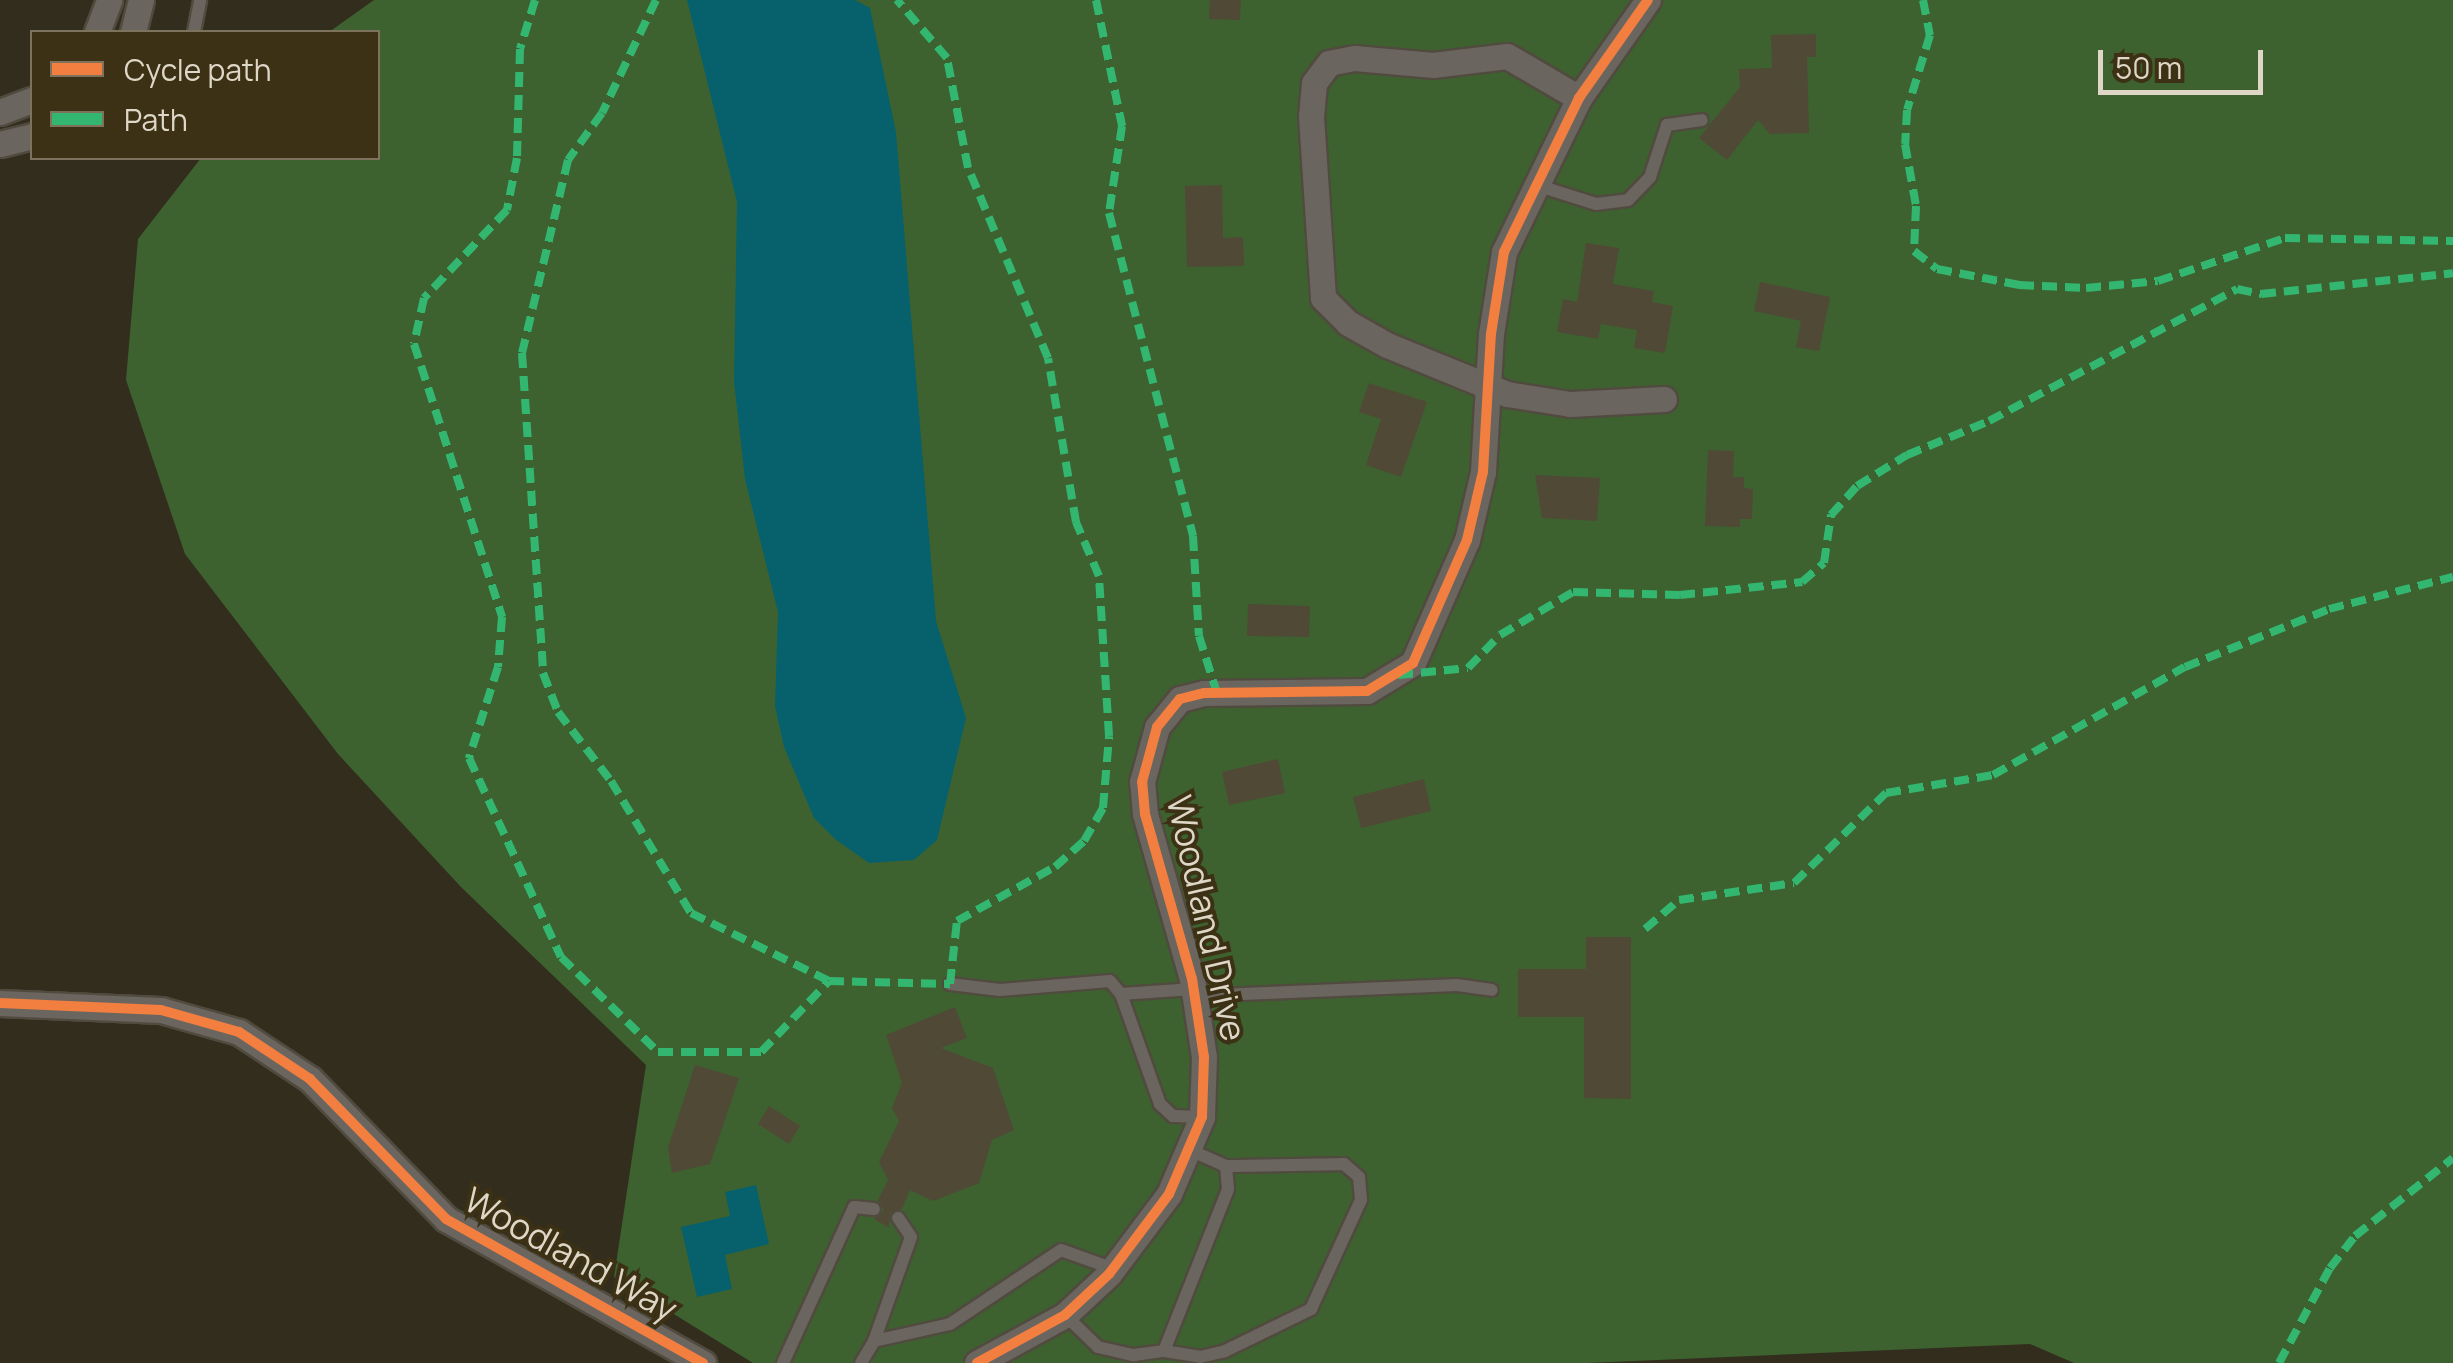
<!DOCTYPE html>
<style>
body{margin:0}
#map{position:relative;width:2453px;height:1363px;overflow:hidden;background:#332d1e;font-family:Manrope,sans-serif}
div>[style]{position:absolute}
[style*='--x']{left:calc(var(--x)*1px);top:calc(var(--y)*1px);width:calc(var(--w)*1px);rotate:calc(var(--a)*1deg)}
.green>*{inset:0;background:#3d6230}
.water>*{inset:0;background:#06616d}
.building>*{inset:0;background:#504936}
.roads{filter:drop-shadow(2px 0 #504b3e) drop-shadow(-2px 0 #504b3e) drop-shadow(0 2px #504b3e) drop-shadow(0 -2px #504b3e)}
.service>*{height:12px;margin:-6px;padding:0 6px;transform-origin:6px;border-radius:6px;background:#6a655f}
.minor>*{height:25px;margin:-12.5px;padding:0 12.5px;transform-origin:12.5px;border-radius:12.5px;background:#6a655f}
.quiet>*{height:8px;margin-top:-4px;transform-origin:0;background:repeating-linear-gradient(90deg,#33b770 0 15px,transparent 0 23px)}
.cycleway>*{height:10px;margin:-5px;padding:0 5px;transform-origin:5px;border-radius:5px;background:#f27e40}
span{translate:-50% -50%;white-space:nowrap;text-align:center;line-height:1.15;-webkit-text-stroke:8px #3c3115;paint-order:stroke}
.street-label{font-size:35px;color:#ded7c7}
.legend{position:absolute;left:30px;top:30px;width:350px;height:130px;box-sizing:border-box;background:#3c3115;border:2px solid #7d735c;margin:0;padding:12px 18px;list-style:none;font-size:30px;color:#ded7c7}
.legend li{display:flex;align-items:center;gap:20px;height:50px}
.legend b{width:50px;border:2px solid #7d735c}
.scale{position:absolute;left:2098px;top:50px;width:165px;height:45px;box-sizing:border-box;border:5px solid #ded7c7;border-top:0;padding-left:12px;font-size:30px;line-height:35px;white-space:nowrap;color:#ded7c7;-webkit-text-stroke:8px #3c3115;paint-order:stroke}
</style>
<div id="map">
<div class="green">
<i style="clip-path:polygon(374px 0,2453px 0,2453px 1363px,2074px 1363px,2030px 1344px,1587px 1363px,753px 1363px,614px 1277px,646px 1065px,461px 887px,338px 754px,185px 554px,126px 380px,138px 239px,201px 158px,378px 158px,378px 32px,329px 32px)"></i>
</div>
<div class="water">
<i style="clip-path:polygon(687px 0,855px 0,870px 8px,896px 132px,936px 621px,966px 718px,937px 840px,914px 860px,869px 863px,835px 839px,814px 818px,784px 747px,775px 706px,778px 612px,745px 479px,734px 382px,737px 202px)"></i>
<i style="clip-path:polygon(756px 1185px,769px 1244px,725px 1255px,732px 1289px,697px 1297px,681px 1227px,730px 1216px,725px 1192px)"></i>
</div>
<div class="building">
<i style="clip-path:polygon(1210px 0,1241px 0,1240px 20px,1209px 19px)"></i>
<i style="clip-path:polygon(1816px 34px,1816px 57px,1807px 57px,1809px 133px,1770px 134px,1758px 120px,1727px 160px,1699px 138px,1740px 87px,1739px 69px,1772px 68px,1771px 35px)"></i>
<i style="clip-path:polygon(1222px 185px,1223px 238px,1243px 237px,1244px 266px,1187px 267px,1185px 186px)"></i>
<i style="clip-path:polygon(1586px 243px,1619px 248px,1613px 284px,1654px 291px,1652px 302px,1673px 306px,1665px 353px,1634px 348px,1637px 330px,1601px 324px,1598px 339px,1557px 332px,1563px 299px,1577px 302px)"></i>
<i style="clip-path:polygon(1760px 282px,1830px 297px,1819px 351px,1796px 347px,1801px 321px,1754px 311px)"></i>
<i style="clip-path:polygon(1369px 383px,1427px 402px,1401px 477px,1366px 465px,1381px 419px,1359px 412px)"></i>
<i style="clip-path:polygon(1708px 450px,1734px 451px,1733px 477px,1744px 477px,1744px 488px,1753px 489px,1752px 519px,1740px 519px,1740px 527px,1705px 526px)"></i>
<i style="clip-path:polygon(1535px 475px,1600px 478px,1597px 521px,1542px 518px)"></i>
<i style="clip-path:polygon(1248px 604px,1310px 606px,1309px 637px,1247px 636px)"></i>
<i style="clip-path:polygon(1278px 759px,1285px 793px,1229px 805px,1222px 772px)"></i>
<i style="clip-path:polygon(1424px 779px,1431px 811px,1361px 828px,1353px 797px)"></i>
<i style="clip-path:polygon(1586px 937px,1631px 937px,1631px 1099px,1584px 1098px,1584px 1017px,1518px 1017px,1518px 969px,1586px 969px)"></i>
<i style="clip-path:polygon(955px 1007px,967px 1038px,941px 1048px,993px 1068px,1014px 1130px,992px 1140px,979px 1183px,933px 1201px,910px 1190px,902px 1209px,890px 1213px,889px 1228px,874px 1219px,884px 1211px,878px 1200px,888px 1180px,879px 1162px,899px 1121px,892px 1108px,902px 1083px,886px 1035px)"></i>
<i style="clip-path:polygon(695px 1065px,739px 1078px,710px 1164px,672px 1173px,668px 1148px)"></i>
<i style="clip-path:polygon(769px 1106px,800px 1126px,789px 1144px,758px 1124px)"></i>
</div>
<div class="roads">
<div class="service">
<i style="--x:194;--y:32;--w:33;--a:-79"></i>
<i style="--x:1536;--y:185;--w:63;--a:17.6"></i>
<i style="--x:1596;--y:204;--w:32;--a:-7"></i>
<i style="--x:1628;--y:200;--w:32;--a:-46"></i>
<i style="--x:1650;--y:177;--w:55;--a:-71.9"></i>
<i style="--x:1667;--y:125;--w:35;--a:-8"></i>
<i style="--x:950;--y:984;--w:50;--a:6.8"></i>
<i style="--x:1000;--y:990;--w:110;--a:-4.7"></i>
<i style="--x:1110;--y:981;--w:17;--a:50"></i>
<i style="--x:1121;--y:994;--w:117;--a:70.5"></i>
<i style="--x:1160;--y:1104;--w:18;--a:43"></i>
<i style="--x:1173;--y:1116;--w:29;--a:2"></i>
<i style="--x:1121;--y:994;--w:73;--a:-3.9"></i>
<i style="--x:1195;--y:996;--w:262;--a:-2.4"></i>
<i style="--x:1457;--y:985;--w:35;--a:8"></i>
<i style="--x:1065;--y:1315;--w:46;--a:44.1"></i>
<i style="--x:1098;--y:1347;--w:37;--a:13"></i>
<i style="--x:1134;--y:1355;--w:30;--a:-8"></i>
<i style="--x:1164;--y:1351;--w:174;--a:-68.4"></i>
<i style="--x:1228;--y:1189;--w:23;--a:-95"></i>
<i style="--x:1226;--y:1166;--w:37;--a:-156"></i>
<i style="--x:874;--y:1341;--w:110;--a:-70.4"></i>
<i style="--x:911;--y:1237;--w:23;--a:-124"></i>
<i style="--x:1164;--y:1351;--w:36;--a:9"></i>
<i style="--x:1200;--y:1357;--w:26;--a:-13"></i>
<i style="--x:1225;--y:1351;--w:96;--a:-26"></i>
<i style="--x:1311;--y:1309;--w:120;--a:-65.4"></i>
<i style="--x:1361;--y:1200;--w:23;--a:-95"></i>
<i style="--x:1359;--y:1177;--w:20;--a:-139"></i>
<i style="--x:1344;--y:1164;--w:118;--a:179"></i>
<i style="--x:783;--y:1363;--w:171;--a:-65.5"></i>
<i style="--x:854;--y:1207;--w:20;--a:6"></i>
<i style="--x:861;--y:1363;--w:26;--a:-59"></i>
<i style="--x:874;--y:1341;--w:78;--a:-12.6"></i>
<i style="--x:950;--y:1324;--w:133;--a:-33.7"></i>
<i style="--x:1061;--y:1250;--w:56;--a:19.7"></i>
</div>
<div class="minor">
<i style="--x:97;--y:32;--w:34;--a:-69"></i>
<i style="--x:133;--y:32;--w:33;--a:-76"></i>
<i style="--x:1579;--y:98;--w:83;--a:-149.7"></i>
<i style="--x:1507;--y:56;--w:75;--a:173.1"></i>
<i style="--x:1433;--y:65;--w:79;--a:-174.9"></i>
<i style="--x:1354;--y:58;--w:25;--a:169"></i>
<i style="--x:1329;--y:63;--w:25;--a:127"></i>
<i style="--x:1314;--y:83;--w:33;--a:95"></i>
<i style="--x:1311;--y:116;--w:182;--a:86.2"></i>
<i style="--x:1323;--y:298;--w:35;--a:45"></i>
<i style="--x:1348;--y:323;--w:45;--a:29.4"></i>
<i style="--x:1387;--y:345;--w:130;--a:22.2"></i>
<i style="--x:1507;--y:394;--w:64;--a:9"></i>
<i style="--x:1570;--y:404;--w:94;--a:-3"></i>
<i style="--x:0;--y:112;--w:34;--a:-21"></i>
<i style="--x:0;--y:144;--w:33;--a:-14"></i>
<i style="--x:0;--y:1003;--w:161;--a:2.5"></i>
<i style="--x:161;--y:1010;--w:81;--a:15.8"></i>
<i style="--x:239;--y:1032;--w:85;--a:33.5"></i>
<i style="--x:310;--y:1079;--w:195;--a:45.8"></i>
<i style="--x:446;--y:1219;--w:295;--a:29.3"></i>
<i style="--x:977;--y:1363;--w:100;--a:-28.6"></i>
<i style="--x:1065;--y:1315;--w:60;--a:-43"></i>
<i style="--x:1109;--y:1274;--w:100;--a:-53.1"></i>
<i style="--x:1169;--y:1194;--w:84;--a:-66.8"></i>
<i style="--x:1202;--y:1117;--w:60;--a:-88.1"></i>
<i style="--x:1204;--y:1057;--w:79;--a:-98.7"></i>
<i style="--x:1192;--y:979;--w:172;--a:-105.9"></i>
<i style="--x:1145;--y:814;--w:32;--a:-95"></i>
<i style="--x:1142;--y:782;--w:57;--a:-74.7"></i>
<i style="--x:1157;--y:727;--w:36;--a:-51"></i>
<i style="--x:1180;--y:699;--w:25;--a:-14"></i>
<i style="--x:1204;--y:693;--w:163;--a:-0.7"></i>
<i style="--x:1367;--y:691;--w:54;--a:-31.3"></i>
<i style="--x:1413;--y:663;--w:134;--a:-66.3"></i>
<i style="--x:1467;--y:540;--w:70;--a:-76.8"></i>
<i style="--x:1483;--y:472;--w:138;--a:-86.7"></i>
<i style="--x:1491;--y:334;--w:83;--a:-81"></i>
<i style="--x:1504;--y:252;--w:171;--a:-64"></i>
<i style="--x:1579;--y:98;--w:120;--a:-54.9"></i>
</div>
</div>
<div class="quiet">
<i style="--x:535;--y:0;--w:51;--a:107"></i>
<i style="--x:520;--y:49;--w:109;--a:91.6"></i>
<i style="--x:517;--y:158;--w:53;--a:100.9"></i>
<i style="--x:507;--y:210;--w:121;--a:133.3"></i>
<i style="--x:424;--y:298;--w:47;--a:102.3"></i>
<i style="--x:414;--y:344;--w:287;--a:72.1"></i>
<i style="--x:502;--y:617;--w:50;--a:94.6"></i>
<i style="--x:498;--y:667;--w:96;--a:107.7"></i>
<i style="--x:469;--y:758;--w:219;--a:65.2"></i>
<i style="--x:561;--y:957;--w:136;--a:44.4"></i>
<i style="--x:658;--y:1052;--w:103;--a:0"></i>
<i style="--x:761;--y:1052;--w:98;--a:-46.2"></i>
<i style="--x:656;--y:0;--w:125;--a:115.5"></i>
<i style="--x:602;--y:113;--w:58;--a:125.9"></i>
<i style="--x:568;--y:160;--w:198;--a:103.4"></i>
<i style="--x:522;--y:353;--w:321;--a:86.2"></i>
<i style="--x:543;--y:673;--w:42;--a:69"></i>
<i style="--x:558;--y:712;--w:87;--a:52.5"></i>
<i style="--x:611;--y:781;--w:154;--a:58.8"></i>
<i style="--x:691;--y:913;--w:154;--a:26.2"></i>
<i style="--x:829;--y:981;--w:121;--a:1.4"></i>
<i style="--x:950;--y:984;--w:63;--a:-83.7"></i>
<i style="--x:957;--y:921;--w:112;--a:-28.9"></i>
<i style="--x:1055;--y:867;--w:39;--a:-42"></i>
<i style="--x:1084;--y:841;--w:38;--a:-60"></i>
<i style="--x:1103;--y:808;--w:72;--a:-85.2"></i>
<i style="--x:1109;--y:736;--w:160;--a:-93.6"></i>
<i style="--x:1099;--y:576;--w:59;--a:-113.1"></i>
<i style="--x:1076;--y:522;--w:166;--a:-99.7"></i>
<i style="--x:1048;--y:358;--w:206;--a:-112.8"></i>
<i style="--x:968;--y:168;--w:112;--a:-100.8"></i>
<i style="--x:947;--y:58;--w:77;--a:-130.8"></i>
<i style="--x:1096;--y:0;--w:129;--a:78.3"></i>
<i style="--x:1122;--y:126;--w:88;--a:98.5"></i>
<i style="--x:1109;--y:213;--w:334;--a:75.4"></i>
<i style="--x:1193;--y:536;--w:100;--a:86.6"></i>
<i style="--x:1199;--y:636;--w:60;--a:72.5"></i>
<i style="--x:1923;--y:0;--w:36;--a:79"></i>
<i style="--x:1930;--y:35;--w:78;--a:107"></i>
<i style="--x:1907;--y:110;--w:34;--a:93"></i>
<i style="--x:1905;--y:144;--w:63;--a:79.9"></i>
<i style="--x:1916;--y:206;--w:45;--a:92.5"></i>
<i style="--x:1914;--y:251;--w:29;--a:38"></i>
<i style="--x:1937;--y:269;--w:84;--a:11"></i>
<i style="--x:2019;--y:285;--w:67;--a:2.6"></i>
<i style="--x:2086;--y:288;--w:72;--a:-5.6"></i>
<i style="--x:2158;--y:281;--w:134;--a:-18.7"></i>
<i style="--x:2285;--y:238;--w:168;--a:1"></i>
<i style="--x:1398;--y:675;--w:70;--a:-5.7"></i>
<i style="--x:1468;--y:668;--w:46;--a:-45.9"></i>
<i style="--x:1500;--y:635;--w:85;--a:-30.5"></i>
<i style="--x:1573;--y:592;--w:107;--a:1.6"></i>
<i style="--x:1680;--y:595;--w:123;--a:-6.1"></i>
<i style="--x:1802;--y:582;--w:29;--a:-41"></i>
<i style="--x:1824;--y:563;--w:49;--a:-81.7"></i>
<i style="--x:1831;--y:515;--w:39;--a:-48"></i>
<i style="--x:1857;--y:486;--w:59;--a:-31.8"></i>
<i style="--x:1907;--y:455;--w:89;--a:-22.5"></i>
<i style="--x:1989;--y:421;--w:281;--a:-28"></i>
<i style="--x:2237;--y:289;--w:25;--a:12"></i>
<i style="--x:2261;--y:294;--w:193;--a:-6.2"></i>
<i style="--x:1645;--y:929;--w:45;--a:-40.5"></i>
<i style="--x:1679;--y:900;--w:116;--a:-8.4"></i>
<i style="--x:1794;--y:883;--w:129;--a:-44.4"></i>
<i style="--x:1886;--y:793;--w:109;--a:-9.5"></i>
<i style="--x:1993;--y:775;--w:220;--a:-29.4"></i>
<i style="--x:2185;--y:667;--w:155;--a:-21.9"></i>
<i style="--x:2329;--y:609;--w:128;--a:-14.5"></i>
<i style="--x:2279;--y:1363;--w:108;--a:-61.8"></i>
<i style="--x:2330;--y:1268;--w:41;--a:-52"></i>
<i style="--x:2355;--y:1236;--w:125;--a:-38.5"></i>
</div>
<div class="cycleway">
<i style="--x:0;--y:1003;--w:161;--a:2.5"></i>
<i style="--x:161;--y:1010;--w:81;--a:15.8"></i>
<i style="--x:239;--y:1032;--w:85;--a:33.5"></i>
<i style="--x:310;--y:1079;--w:195;--a:45.8"></i>
<i style="--x:446;--y:1219;--w:295;--a:29.3"></i>
<i style="--x:977;--y:1363;--w:100;--a:-28.6"></i>
<i style="--x:1065;--y:1315;--w:60;--a:-43"></i>
<i style="--x:1109;--y:1274;--w:100;--a:-53.1"></i>
<i style="--x:1169;--y:1194;--w:84;--a:-66.8"></i>
<i style="--x:1202;--y:1117;--w:60;--a:-88.1"></i>
<i style="--x:1204;--y:1057;--w:79;--a:-98.7"></i>
<i style="--x:1192;--y:979;--w:172;--a:-105.9"></i>
<i style="--x:1145;--y:814;--w:32;--a:-95"></i>
<i style="--x:1142;--y:782;--w:57;--a:-74.7"></i>
<i style="--x:1157;--y:727;--w:36;--a:-51"></i>
<i style="--x:1180;--y:699;--w:25;--a:-14"></i>
<i style="--x:1204;--y:693;--w:163;--a:-0.7"></i>
<i style="--x:1367;--y:691;--w:54;--a:-31.3"></i>
<i style="--x:1413;--y:663;--w:134;--a:-66.3"></i>
<i style="--x:1467;--y:540;--w:70;--a:-76.8"></i>
<i style="--x:1483;--y:472;--w:138;--a:-86.7"></i>
<i style="--x:1491;--y:334;--w:83;--a:-81"></i>
<i style="--x:1504;--y:252;--w:171;--a:-64"></i>
<i style="--x:1579;--y:98;--w:120;--a:-54.9"></i>
</div>
<div class="street-label">
<span style="left:1207px;top:918px;rotate:77deg">Woodland Drive</span>
<span style="left:571px;top:1254px;rotate:29deg">Woodland Way</span>
</div>
<ul class="legend">
<li><b style="height:12px;background:#f27e40"></b>Cycle path</li>
<li><b style="height:12px;background:#33b770"></b>Path</li>
</ul>
<div class="scale">50 m</div>
</div>
